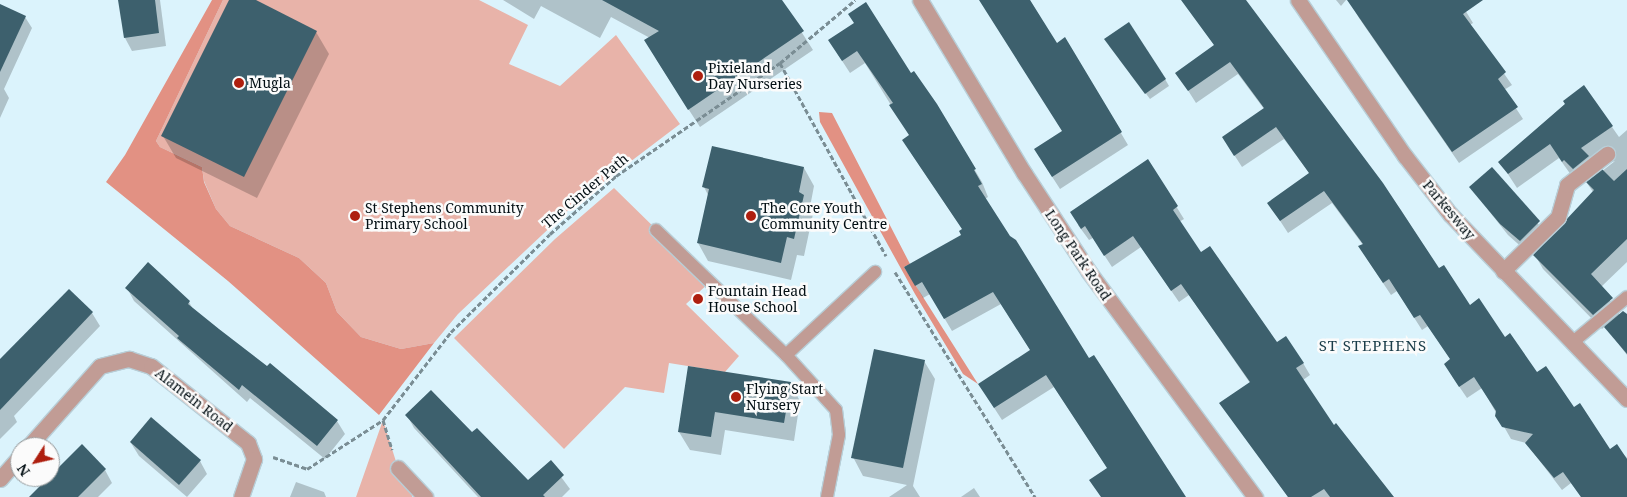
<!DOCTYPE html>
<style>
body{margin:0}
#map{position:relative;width:1627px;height:497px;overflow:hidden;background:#dbf3fc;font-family:"Noto Serif",serif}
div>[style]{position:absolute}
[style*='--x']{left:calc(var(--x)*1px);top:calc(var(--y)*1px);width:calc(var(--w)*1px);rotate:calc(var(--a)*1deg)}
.green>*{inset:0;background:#e8b3a9}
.forest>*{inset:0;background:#e29183}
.shadow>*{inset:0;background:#0003}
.building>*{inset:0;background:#3d606d}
.path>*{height:3px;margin-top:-1.5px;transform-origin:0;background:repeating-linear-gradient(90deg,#7a8d94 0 5px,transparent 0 7.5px)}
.roads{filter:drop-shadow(1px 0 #b8ced7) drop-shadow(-1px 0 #b8ced7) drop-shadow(0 1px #b8ced7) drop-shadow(0 -1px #b8ced7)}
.lane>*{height:12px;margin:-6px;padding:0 6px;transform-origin:6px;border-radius:6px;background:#c19c95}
.street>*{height:15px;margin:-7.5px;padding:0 7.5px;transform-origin:7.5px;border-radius:7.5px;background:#c19c95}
.dots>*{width:14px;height:14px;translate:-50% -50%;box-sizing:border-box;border:2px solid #fbfbfb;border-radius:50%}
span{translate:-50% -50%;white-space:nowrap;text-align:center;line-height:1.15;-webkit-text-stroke:5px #fbfbfb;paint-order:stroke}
.poi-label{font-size:14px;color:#020e13}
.left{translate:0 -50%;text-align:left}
.street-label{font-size:14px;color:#020e13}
.neighbourhood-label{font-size:15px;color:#1a3d49;letter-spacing:1px}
.north{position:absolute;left:10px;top:437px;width:50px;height:50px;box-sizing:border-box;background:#fbfbfb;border:1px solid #979c9e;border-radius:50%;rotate:235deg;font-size:14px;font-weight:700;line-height:20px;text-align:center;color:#020e13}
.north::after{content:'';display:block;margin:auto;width:18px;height:22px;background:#ae1f0f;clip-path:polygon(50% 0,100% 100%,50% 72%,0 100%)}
</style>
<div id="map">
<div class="green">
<i style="clip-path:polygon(223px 0,479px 0,528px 25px,509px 64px,560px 86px,616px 35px,680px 124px,576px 203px,458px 314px,434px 343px,401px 349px,361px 337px,337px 312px,326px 283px,299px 258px,230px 226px,216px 209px,204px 181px,202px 167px,160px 147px,156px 141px)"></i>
<i style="clip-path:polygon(614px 188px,710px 282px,686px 304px,739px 356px,725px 372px,669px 363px,664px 393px,625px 387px,564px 449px,454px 338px,555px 239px)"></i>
<i style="clip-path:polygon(383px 420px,398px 468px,412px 484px,412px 497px,356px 497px)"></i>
</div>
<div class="forest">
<i style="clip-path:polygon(212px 0,223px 0,156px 141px,160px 147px,202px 167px,204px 182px,216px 209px,230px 226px,299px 258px,326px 283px,337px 312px,361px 337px,401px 349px,434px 343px,379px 415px,228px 281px,106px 182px,125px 155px)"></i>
<i style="clip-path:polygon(819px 112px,832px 113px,910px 264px,904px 267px,978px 384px,963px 374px,915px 294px,820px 122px)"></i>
</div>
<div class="shadow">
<i style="clip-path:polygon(120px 0,160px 0,166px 46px,132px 51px,125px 38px)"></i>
<i style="clip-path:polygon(230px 0,253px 0,316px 32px,329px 54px,257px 198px,176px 158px,163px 136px)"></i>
<i style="clip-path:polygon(503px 0,781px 0,813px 50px,700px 127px,656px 59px,650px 38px,611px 17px,600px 38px,541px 6px,534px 19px)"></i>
<i style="clip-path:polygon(985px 0,1030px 0,1056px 44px,1065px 39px,1128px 145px,1060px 189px,1042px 161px,1063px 132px)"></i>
<i style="clip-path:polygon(1182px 0,1244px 0,1401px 210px,1439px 270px,1469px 306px,1574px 409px,1610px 450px,1616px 446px,1627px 458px,1627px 497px,1581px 497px,1571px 483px,1562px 490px,1526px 443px,1511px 439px,1482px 388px,1467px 398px,1452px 376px,1451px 360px,1428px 326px,1422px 330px,1397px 291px,1391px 295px,1367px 259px,1363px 245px,1332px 203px,1288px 233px,1269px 204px,1310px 174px,1284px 139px,1242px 167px,1231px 150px,1264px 109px,1238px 74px,1196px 103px,1177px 73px,1215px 46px)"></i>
<i style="clip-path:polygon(1336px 0,1346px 0,1341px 6px)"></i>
<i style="clip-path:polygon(1361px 0,1459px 0,1473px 23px,1470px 25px,1512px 85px,1504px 90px,1523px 119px,1459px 163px,1359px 18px,1352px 6px)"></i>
<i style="clip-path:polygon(0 17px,25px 17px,32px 28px,4px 89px,9px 98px,0 118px)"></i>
<i style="clip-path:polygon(855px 23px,911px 75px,936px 105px,982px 182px,988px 197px,985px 199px,1089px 360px,1185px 497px,1120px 497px,1108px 469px,1054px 387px,1002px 420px,987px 397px,1031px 351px,1001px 304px,952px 331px,930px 294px,923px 298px,906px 268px,963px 236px,963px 230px,911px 153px,910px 136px,865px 63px,850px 73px,837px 53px)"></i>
<i style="clip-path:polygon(1106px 40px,1165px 79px,1169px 86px,1150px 99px)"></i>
<i style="clip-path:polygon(1584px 87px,1619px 137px,1627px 130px,1627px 262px,1601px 287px,1620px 315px,1627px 315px,1627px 355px,1605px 326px,1602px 329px,1543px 269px,1535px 255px,1593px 192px,1587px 183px,1615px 161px,1571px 175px,1559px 158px,1517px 188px,1500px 162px)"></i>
<i style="clip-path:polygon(1148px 161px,1184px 219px,1179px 222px,1201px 254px,1276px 344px,1303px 363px,1310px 375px,1303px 380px,1333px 426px,1392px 497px,1288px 497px,1221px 403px,1250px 383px,1189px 295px,1179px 302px,1141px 247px,1112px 267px,1093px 238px,1089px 240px,1078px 225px)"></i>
<i style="clip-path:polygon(804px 168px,814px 186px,810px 207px,813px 214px,804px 256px,797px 255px,791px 280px,708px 261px,698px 243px,708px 195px,704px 187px)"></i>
<i style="clip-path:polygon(1491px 169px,1546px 233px,1527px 252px,1508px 235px,1470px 187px)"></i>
<i style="clip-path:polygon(127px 288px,189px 302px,194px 311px,337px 421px,345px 434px,325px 459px,250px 398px,247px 402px,134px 301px)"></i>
<i style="clip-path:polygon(69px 290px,92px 313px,100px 326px,14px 416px,17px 422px,0 439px,0 361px)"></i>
<i style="clip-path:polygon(924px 361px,935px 379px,913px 486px,920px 497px,889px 497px,907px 485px,863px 476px,853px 457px)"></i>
<i style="clip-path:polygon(689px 367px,790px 383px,800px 401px,794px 441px,725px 430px,721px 455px,690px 450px,679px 432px)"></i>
<i style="clip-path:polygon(407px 415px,472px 434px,528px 482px,550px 462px,570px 489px,562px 497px,478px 497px,414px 428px)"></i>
<i style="clip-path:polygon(131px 443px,200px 461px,207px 474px,187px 497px,139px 456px)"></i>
<i style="clip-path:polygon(105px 470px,112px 483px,98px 497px,32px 497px)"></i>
<i style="clip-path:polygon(296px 482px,324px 492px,326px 497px,290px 497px)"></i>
<i style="clip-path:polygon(974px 488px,980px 497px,961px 497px)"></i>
</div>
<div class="building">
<i style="clip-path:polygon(118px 0,155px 0,159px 33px,124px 38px)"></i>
<i style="clip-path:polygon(229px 0,256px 0,317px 31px,244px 177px,161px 136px)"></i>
<i style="clip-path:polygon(602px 0,782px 0,804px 31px,688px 110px,644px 40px,659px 31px)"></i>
<i style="clip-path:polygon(979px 0,1030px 0,1057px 43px,1065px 37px,1122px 132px,1052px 177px,1034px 149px,1062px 131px)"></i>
<i style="clip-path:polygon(1181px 0,1246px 0,1383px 183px,1439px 268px,1444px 265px,1470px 305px,1479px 298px,1505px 337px,1510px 333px,1537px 372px,1546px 366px,1574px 407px,1580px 403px,1610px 449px,1617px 444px,1627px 459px,1627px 497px,1581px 497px,1563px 472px,1554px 478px,1525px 443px,1533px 434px,1502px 427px,1495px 416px,1496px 411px,1474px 377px,1459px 387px,1444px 364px,1450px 359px,1420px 315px,1414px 318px,1389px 279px,1383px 283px,1358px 246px,1363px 244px,1324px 191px,1280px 221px,1267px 203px,1309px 173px,1276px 127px,1234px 156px,1222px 137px,1264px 108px,1230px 62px,1188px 91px,1175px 73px,1214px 45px)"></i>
<i style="clip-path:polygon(1347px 0,1483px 0,1463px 14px,1506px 72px,1498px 79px,1518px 107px,1452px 152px)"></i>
<i style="clip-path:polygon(866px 2px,911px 73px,914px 71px,937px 104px,976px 169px,974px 170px,982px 184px,978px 186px,1010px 236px,1016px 240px,1089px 358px,1094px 355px,1186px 497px,1101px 497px,1089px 480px,1107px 468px,1046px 375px,994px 408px,978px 384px,1030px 350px,993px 292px,944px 319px,922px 282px,915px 286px,904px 267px,961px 235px,959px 231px,962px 229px,902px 140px,909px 135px,889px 105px,893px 103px,857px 51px,842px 61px,828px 40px,854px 23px,848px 14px)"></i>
<i style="clip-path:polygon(0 4px,26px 16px,0 72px)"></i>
<i style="clip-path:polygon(1129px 22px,1166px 79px,1145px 94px,1104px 39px)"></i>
<i style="clip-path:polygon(1584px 85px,1613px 126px,1581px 148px,1589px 156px,1573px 169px,1564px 160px,1562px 162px,1550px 144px,1508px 174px,1498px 162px,1565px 104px,1563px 101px)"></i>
<i style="clip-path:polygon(712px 146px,804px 167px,799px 192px,804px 195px,794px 239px,787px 237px,781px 263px,697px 243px,709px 189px,702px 187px)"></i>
<i style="clip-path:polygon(1148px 159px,1178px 206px,1173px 210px,1201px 252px,1210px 246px,1277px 342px,1286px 336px,1304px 363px,1296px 368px,1334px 425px,1336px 423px,1394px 497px,1330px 497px,1324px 489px,1311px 497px,1288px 497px,1219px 403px,1250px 382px,1181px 284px,1171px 291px,1133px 236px,1104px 256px,1085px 226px,1081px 229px,1070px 212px)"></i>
<i style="clip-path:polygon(1492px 167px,1540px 221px,1520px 241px,1500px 224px,1469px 187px)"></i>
<i style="clip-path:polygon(1602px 169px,1614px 181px,1627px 169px,1627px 239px,1591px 274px,1613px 298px,1593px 315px,1533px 255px,1594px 190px,1586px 182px)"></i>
<i style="clip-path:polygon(148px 262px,190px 301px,188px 304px,219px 329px,267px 366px,270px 363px,338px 420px,317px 446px,242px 385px,239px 390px,177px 338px,179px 336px,125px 288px)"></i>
<i style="clip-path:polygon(69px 289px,93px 312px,0 410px,0 359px)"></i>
<i style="clip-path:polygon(1623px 311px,1627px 314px,1627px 354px,1604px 327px)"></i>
<i style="clip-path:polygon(874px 349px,925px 360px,903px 468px,851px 458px)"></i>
<i style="clip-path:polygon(688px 366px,791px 382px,784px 423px,715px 412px,711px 437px,678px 432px)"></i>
<i style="clip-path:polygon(431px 390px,472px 432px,477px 428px,528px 480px,551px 460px,564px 475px,543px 495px,545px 497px,481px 497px,405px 415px)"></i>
<i style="clip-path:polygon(151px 417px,201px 460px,179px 485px,130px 442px)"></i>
<i style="clip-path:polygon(82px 444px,106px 469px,78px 497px,29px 497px)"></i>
</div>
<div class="path">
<i style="--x:780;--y:63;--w:220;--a:61.2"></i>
<i style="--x:895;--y:272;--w:265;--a:58.1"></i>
<i style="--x:383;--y:420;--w:31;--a:73"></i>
<i style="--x:273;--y:457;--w:36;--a:19"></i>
<i style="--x:307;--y:469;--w:90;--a:-32.8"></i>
<i style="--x:383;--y:420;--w:111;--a:-52.3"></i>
<i style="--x:451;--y:332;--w:139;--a:-44.7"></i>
<i style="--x:550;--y:234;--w:88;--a:-41.3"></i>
<i style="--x:616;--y:176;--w:199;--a:-34.6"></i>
<i style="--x:780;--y:63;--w:98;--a:-40"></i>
</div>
<div class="roads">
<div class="lane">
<i style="--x:656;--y:230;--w:180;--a:43.9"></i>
<i style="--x:786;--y:355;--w:74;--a:47.7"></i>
<i style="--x:836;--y:410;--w:25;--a:83"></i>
<i style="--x:839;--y:435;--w:63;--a:101"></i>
<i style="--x:1573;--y:342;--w:70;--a:-39.8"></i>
<i style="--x:786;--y:355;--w:122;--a:-43"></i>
</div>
<div class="street">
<i style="--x:920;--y:0;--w:202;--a:59"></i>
<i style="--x:1024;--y:173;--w:118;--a:56.7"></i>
<i style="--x:1089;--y:272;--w:280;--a:53.6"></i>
<i style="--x:1298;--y:0;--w:189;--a:55.6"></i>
<i style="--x:1405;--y:156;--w:73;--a:52.2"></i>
<i style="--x:1450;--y:214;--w:256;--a:46.3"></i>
<i style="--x:1503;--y:271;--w:77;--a:-44.5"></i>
<i style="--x:1558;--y:217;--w:33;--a:-74"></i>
<i style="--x:1567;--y:185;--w:51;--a:-37.8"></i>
<i style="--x:28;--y:447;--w:108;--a:-48.4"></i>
<i style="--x:100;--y:366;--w:30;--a:-14"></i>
<i style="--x:129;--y:359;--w:23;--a:18"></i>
<i style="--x:151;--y:366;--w:124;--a:38.4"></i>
<i style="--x:248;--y:443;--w:17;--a:69"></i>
<i style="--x:254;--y:459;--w:40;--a:108.9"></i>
<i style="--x:398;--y:468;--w:40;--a:47"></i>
<i style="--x:0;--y:479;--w:30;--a:-49"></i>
</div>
</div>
<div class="dots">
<i style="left:698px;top:76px;background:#ae1f0f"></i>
<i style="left:239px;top:83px;background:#ae1f0f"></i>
<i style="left:355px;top:216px;background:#ae1f0f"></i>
<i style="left:751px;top:216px;background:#ae1f0f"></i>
<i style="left:698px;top:299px;background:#ae1f0f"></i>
<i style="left:736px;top:397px;background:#ae1f0f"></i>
</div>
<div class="poi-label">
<span class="left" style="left:708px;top:76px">Pixieland<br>Day Nurseries</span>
<span class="left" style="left:249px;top:83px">Mugla</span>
<span class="left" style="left:365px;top:216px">St Stephens Community<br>Primary School</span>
<span class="left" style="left:761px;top:216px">The Core Youth<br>Community Centre</span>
<span class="left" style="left:708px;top:299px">Fountain Head<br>House School</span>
<span class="left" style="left:746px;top:397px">Flying Start<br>Nursery</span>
</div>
<div class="street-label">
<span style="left:585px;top:191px;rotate:-40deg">The Cinder Path</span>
<span style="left:1449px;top:210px;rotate:50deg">Parkesway</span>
<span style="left:1078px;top:255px;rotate:56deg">Long Park Road</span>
<span style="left:194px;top:400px;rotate:38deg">Alamein Road</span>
</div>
<div class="neighbourhood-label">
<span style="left:1373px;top:346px">ST STEPHENS</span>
</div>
<div class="north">N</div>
</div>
